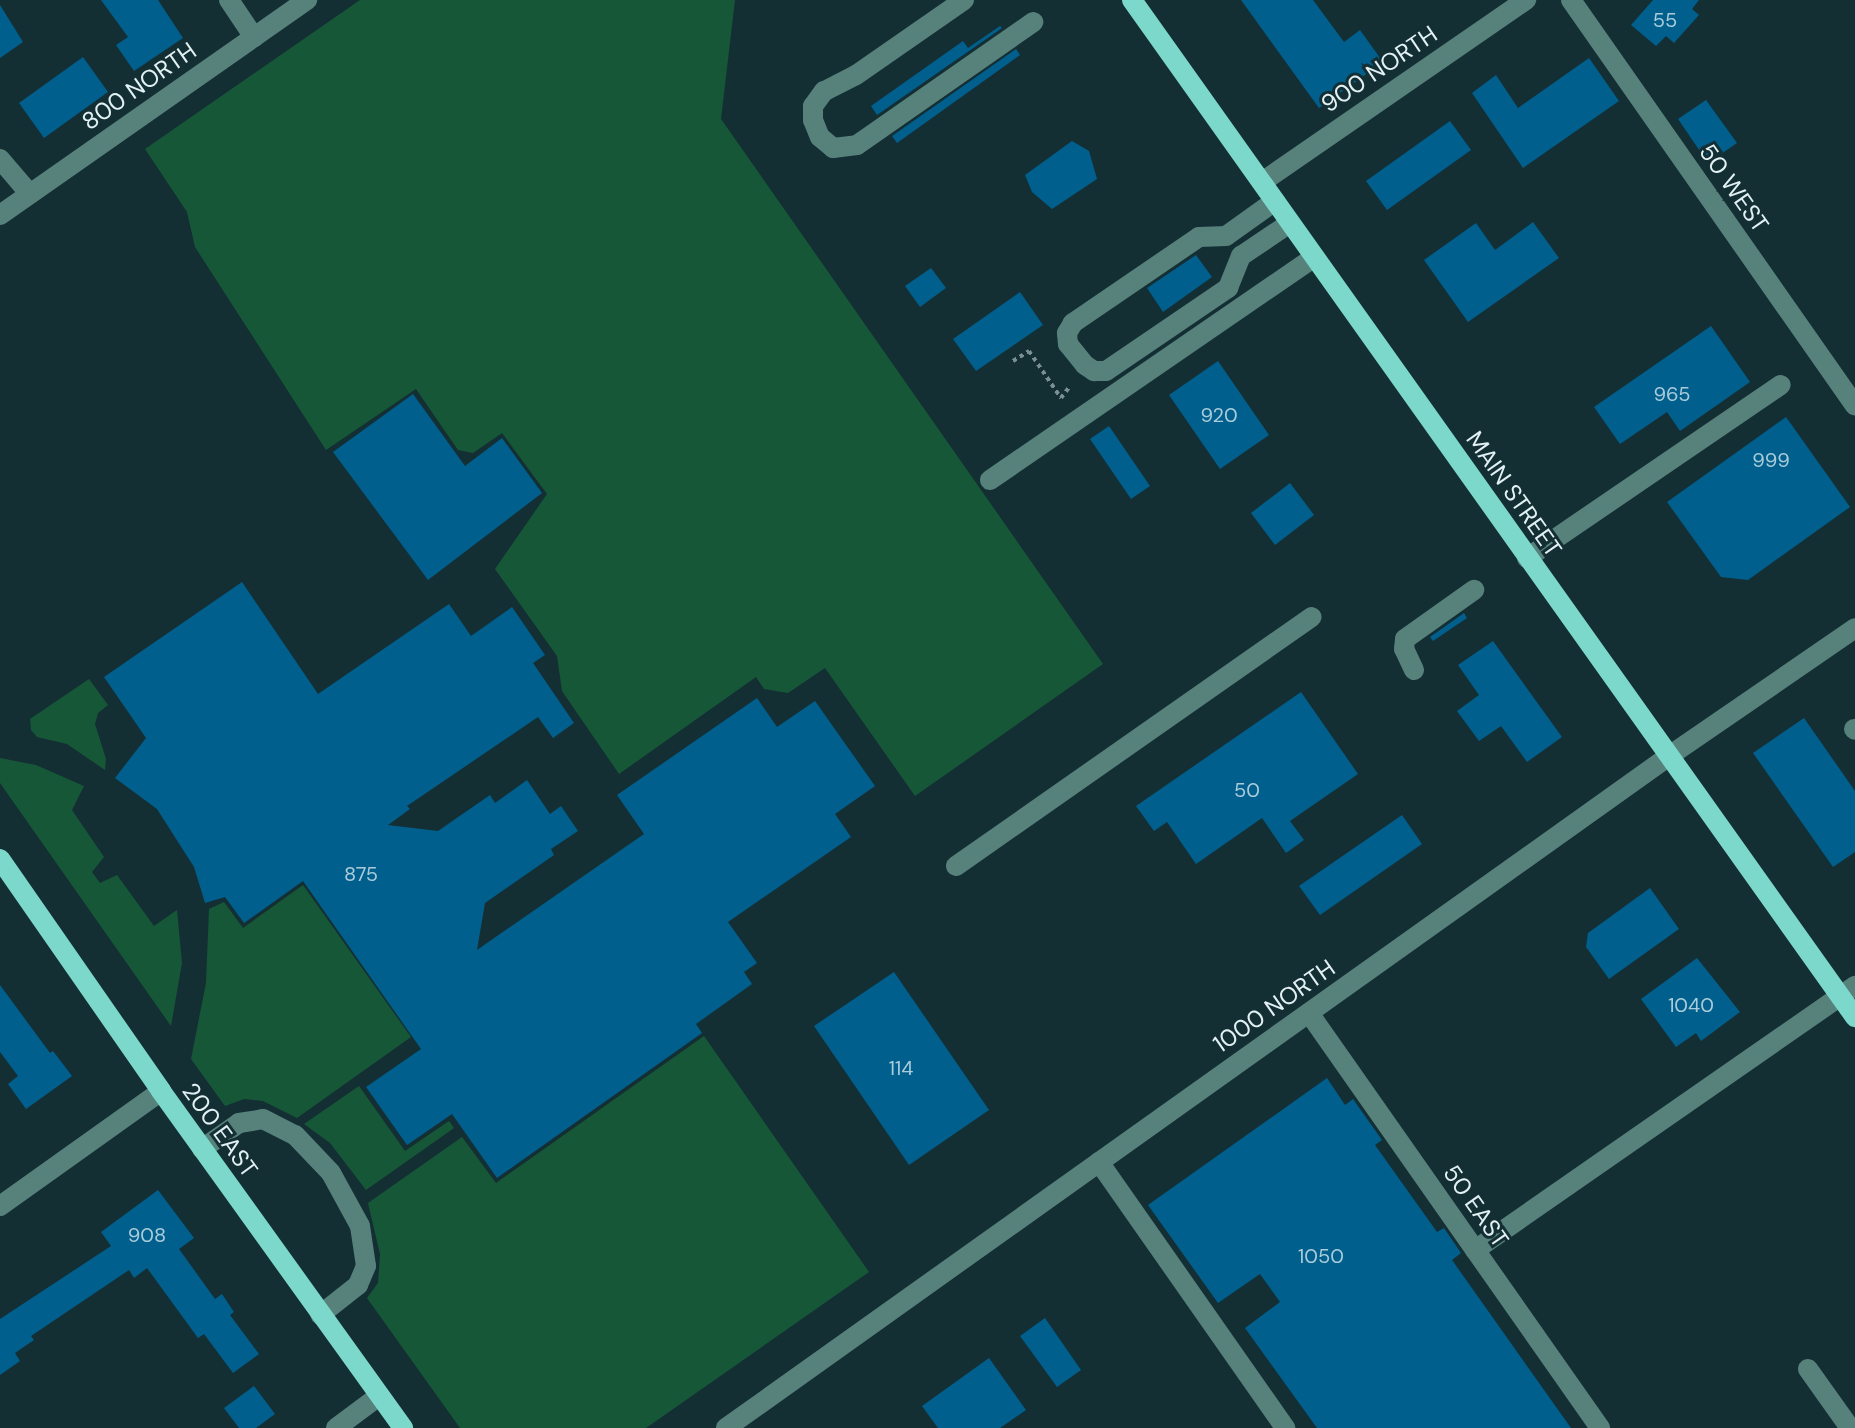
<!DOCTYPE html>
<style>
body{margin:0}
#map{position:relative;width:1855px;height:1428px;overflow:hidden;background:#142f34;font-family:"DM Sans",sans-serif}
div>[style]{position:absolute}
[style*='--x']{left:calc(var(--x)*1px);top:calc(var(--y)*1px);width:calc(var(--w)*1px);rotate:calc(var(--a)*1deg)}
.green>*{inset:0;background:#165737}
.building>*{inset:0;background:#005f8d}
.path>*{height:4px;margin-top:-2px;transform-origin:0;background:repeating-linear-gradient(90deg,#7b9094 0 4px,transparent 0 8px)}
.minor>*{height:20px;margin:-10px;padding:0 10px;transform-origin:10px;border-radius:10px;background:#57817b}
.major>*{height:20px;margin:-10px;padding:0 10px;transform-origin:10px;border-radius:10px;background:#7dd8cc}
span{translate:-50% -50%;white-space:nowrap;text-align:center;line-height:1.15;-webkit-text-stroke:6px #142f34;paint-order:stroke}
.number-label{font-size:20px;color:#aaccda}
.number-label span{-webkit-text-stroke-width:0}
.street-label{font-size:24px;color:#e2f1f4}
</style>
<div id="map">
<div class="green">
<i style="clip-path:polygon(360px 0,735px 0,721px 119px,1103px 664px,915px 796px,825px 668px,788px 693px,764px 689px,756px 677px,619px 774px,562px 691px,557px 656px,495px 569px,547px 494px,502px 433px,473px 453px,458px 450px,416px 389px,326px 450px,195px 247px,187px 212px,145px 149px)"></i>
<i style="clip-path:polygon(89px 679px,108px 705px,98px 713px,95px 724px,106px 759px,105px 770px,67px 744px,37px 737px,31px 730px,30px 719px)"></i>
<i style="clip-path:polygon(0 758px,36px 765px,84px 786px,72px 810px,104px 857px,92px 872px,100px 883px,117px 875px,154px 926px,177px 910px,182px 963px,171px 1026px,0 783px)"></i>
<i style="clip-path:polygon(303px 885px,411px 1037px,297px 1118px,263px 1101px,244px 1099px,225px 1106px,191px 1059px,206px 983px,209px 909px,224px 902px,243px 928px)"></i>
<i style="clip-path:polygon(704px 1036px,869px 1272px,646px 1428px,460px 1428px,367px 1298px,378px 1283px,380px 1254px,368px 1203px,462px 1137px,496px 1183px)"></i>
<i style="clip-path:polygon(359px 1086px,405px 1151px,449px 1121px,454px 1128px,366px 1190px,330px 1143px,304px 1124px)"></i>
</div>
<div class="building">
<i style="clip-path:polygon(101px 0,158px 0,183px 38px,134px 71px,116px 45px,128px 37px)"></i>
<i style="clip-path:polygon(1241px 0,1313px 0,1344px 42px,1360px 30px,1383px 62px,1319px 108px)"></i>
<i style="clip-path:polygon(1653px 0,1699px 0,1692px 9px,1699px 15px,1674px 43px,1666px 36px,1656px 46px,1631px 25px)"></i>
<i style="clip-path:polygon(0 5px,23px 42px,0 58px)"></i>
<i style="clip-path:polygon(1000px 26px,1002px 28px,877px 115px,871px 106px,963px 41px,968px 48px)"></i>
<i style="clip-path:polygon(1016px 49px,1020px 55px,897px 143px,892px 136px)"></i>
<i style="clip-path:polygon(83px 57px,108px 92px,44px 138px,19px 103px)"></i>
<i style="clip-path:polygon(1589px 58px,1619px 101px,1523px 168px,1472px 93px,1496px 75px,1518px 108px)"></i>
<i style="clip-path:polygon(1706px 100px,1737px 143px,1708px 163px,1678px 119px)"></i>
<i style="clip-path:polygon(1450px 121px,1471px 150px,1387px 210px,1366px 181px)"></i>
<i style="clip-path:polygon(1072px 141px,1089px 151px,1097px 179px,1052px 209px,1032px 192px,1025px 175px)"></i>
<i style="clip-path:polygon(1533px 222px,1559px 258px,1468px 322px,1424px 260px,1476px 223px,1495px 250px)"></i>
<i style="clip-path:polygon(1196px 255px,1212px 277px,1163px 312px,1147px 288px)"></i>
<i style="clip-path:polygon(931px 268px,946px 288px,920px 307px,905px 286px)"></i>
<i style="clip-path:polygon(1020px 292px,1043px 325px,976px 371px,953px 339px)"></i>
<i style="clip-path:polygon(1711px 326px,1750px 382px,1680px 431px,1667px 412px,1620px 444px,1594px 407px)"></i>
<i style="clip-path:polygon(1218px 361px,1269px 435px,1220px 469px,1169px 395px)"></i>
<i style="clip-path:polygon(413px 394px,465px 466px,502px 438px,542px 493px,428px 580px,333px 452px)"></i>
<i style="clip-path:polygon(1786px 417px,1850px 507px,1748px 580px,1721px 577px,1667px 502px)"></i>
<i style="clip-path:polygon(1109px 426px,1150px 486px,1131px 499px,1090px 439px)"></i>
<i style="clip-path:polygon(1290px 483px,1314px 515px,1275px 545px,1251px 513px)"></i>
<i style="clip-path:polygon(242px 582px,318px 694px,449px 604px,471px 636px,512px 607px,545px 655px,533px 663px,574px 723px,553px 738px,538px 717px,407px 806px,410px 809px,388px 825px,438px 831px,490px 795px,495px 803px,527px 780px,550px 814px,561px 806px,578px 831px,551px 849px,554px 855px,485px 903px,477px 950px,644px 834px,617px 795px,757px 698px,777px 727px,815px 701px,875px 786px,835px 814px,851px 837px,728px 922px,757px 963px,744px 972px,752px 984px,696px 1024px,702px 1033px,497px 1178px,452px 1114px,407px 1145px,366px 1087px,421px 1049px,303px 881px,244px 923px,225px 897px,205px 903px,194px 867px,157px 809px,115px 778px,146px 738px,104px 677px)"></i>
<i style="clip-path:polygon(1464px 613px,1467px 618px,1433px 641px,1430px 637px)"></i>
<i style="clip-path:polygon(1493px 641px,1562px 737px,1527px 762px,1501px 726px,1479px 741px,1457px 711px,1479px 695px,1458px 665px)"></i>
<i style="clip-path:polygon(1301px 692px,1358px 774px,1290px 821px,1304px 840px,1286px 853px,1262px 818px,1196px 864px,1167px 822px,1154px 831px,1136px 806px)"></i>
<i style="clip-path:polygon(1804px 718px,1855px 791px,1855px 852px,1833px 867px,1753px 753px)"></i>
<i style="clip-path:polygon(1402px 815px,1422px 844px,1320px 915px,1299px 886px)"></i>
<i style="clip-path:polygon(1650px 888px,1679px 929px,1609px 979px,1586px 947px,1588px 933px)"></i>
<i style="clip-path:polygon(1697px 958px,1740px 1012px,1701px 1041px,1696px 1033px,1676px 1047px,1641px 999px)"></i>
<i style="clip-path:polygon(894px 972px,989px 1110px,909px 1165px,814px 1026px)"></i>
<i style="clip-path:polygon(0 985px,50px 1053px,53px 1051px,72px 1076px,26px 1109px,8px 1084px,18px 1076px,0 1052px)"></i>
<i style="clip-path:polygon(1327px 1078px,1345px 1105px,1353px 1099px,1382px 1140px,1375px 1145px,1437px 1232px,1444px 1228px,1461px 1253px,1452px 1260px,1571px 1428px,1317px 1428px,1245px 1328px,1280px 1302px,1260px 1274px,1218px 1303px,1148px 1205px)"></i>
<i style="clip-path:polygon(158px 1190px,194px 1238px,179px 1249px,215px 1299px,222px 1294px,234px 1312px,230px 1315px,259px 1354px,233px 1373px,204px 1334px,198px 1338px,147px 1268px,134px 1278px,129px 1270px,31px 1336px,34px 1340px,15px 1353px,20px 1361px,0 1375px,0 1319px,111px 1246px,101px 1232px)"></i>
<i style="clip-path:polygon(1045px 1318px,1081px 1370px,1057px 1387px,1020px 1336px)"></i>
<i style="clip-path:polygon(989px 1358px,1026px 1410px,1000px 1428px,938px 1428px,922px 1406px)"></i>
<i style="clip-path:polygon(254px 1386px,275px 1414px,256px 1428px,239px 1428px,224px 1408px)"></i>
</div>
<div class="path">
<i style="--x:1013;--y:361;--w:19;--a:-32"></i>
<i style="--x:1029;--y:351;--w:57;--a:55.8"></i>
<i style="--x:1061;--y:398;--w:15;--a:-53"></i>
</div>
<div class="minor">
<i style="--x:229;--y:0;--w:45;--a:56"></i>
<i style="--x:964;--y:0;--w:131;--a:145.2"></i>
<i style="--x:856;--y:75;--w:36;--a:153"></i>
<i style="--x:824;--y:91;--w:19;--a:126"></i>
<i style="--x:813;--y:106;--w:14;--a:90"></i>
<i style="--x:813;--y:120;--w:18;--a:68"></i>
<i style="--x:820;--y:137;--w:17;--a:40"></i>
<i style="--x:833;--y:148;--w:24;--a:-7"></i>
<i style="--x:857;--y:145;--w:215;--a:-34.9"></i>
<i style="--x:1571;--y:0;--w:495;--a:55"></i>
<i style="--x:0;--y:159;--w:46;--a:49.4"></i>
<i style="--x:1262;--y:182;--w:321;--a:-34.6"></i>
<i style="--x:1275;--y:201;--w:60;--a:144.5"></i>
<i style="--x:1226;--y:236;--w:27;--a:178"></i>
<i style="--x:1199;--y:237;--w:153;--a:145.7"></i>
<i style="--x:1073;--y:323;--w:12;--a:121"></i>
<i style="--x:1067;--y:333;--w:11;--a:85"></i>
<i style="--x:1068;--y:344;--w:27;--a:51"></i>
<i style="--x:1085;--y:365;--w:11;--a:34"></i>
<i style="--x:1094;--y:371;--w:12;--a:0"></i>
<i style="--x:1106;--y:371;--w:148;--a:-34.2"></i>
<i style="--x:1228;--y:288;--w:35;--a:-68"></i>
<i style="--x:1241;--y:256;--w:59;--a:-34"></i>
<i style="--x:0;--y:215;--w:375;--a:-35"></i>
<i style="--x:990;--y:480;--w:393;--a:-34.5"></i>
<i style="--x:1527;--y:558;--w:307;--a:-34.3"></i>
<i style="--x:1414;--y:670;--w:23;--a:-115"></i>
<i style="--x:1404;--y:649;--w:10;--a:-84"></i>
<i style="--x:1405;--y:639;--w:85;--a:-35.4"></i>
<i style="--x:1854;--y:729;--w:1;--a:45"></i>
<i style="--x:956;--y:866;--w:434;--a:-35"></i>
<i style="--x:1309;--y:1013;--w:507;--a:54.96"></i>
<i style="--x:202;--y:1149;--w:45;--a:-35.1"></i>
<i style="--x:239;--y:1123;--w:24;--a:-9"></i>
<i style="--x:263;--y:1119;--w:36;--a:27"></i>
<i style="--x:295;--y:1135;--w:52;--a:46.5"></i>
<i style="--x:331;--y:1173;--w:60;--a:61.3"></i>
<i style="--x:360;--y:1226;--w:40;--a:81.5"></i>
<i style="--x:366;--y:1266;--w:21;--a:113"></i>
<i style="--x:358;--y:1285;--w:48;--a:141.7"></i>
<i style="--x:1099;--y:1162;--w:325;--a:55"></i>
<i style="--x:0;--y:1206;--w:198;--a:-35.5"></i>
<i style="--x:1475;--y:1250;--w:463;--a:-34.8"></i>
<i style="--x:1808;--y:1369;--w:72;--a:54.6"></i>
<i style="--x:336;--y:1428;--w:54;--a:-36.7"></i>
<i style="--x:726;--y:1428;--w:1162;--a:-35.47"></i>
<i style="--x:1672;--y:754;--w:222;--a:-34.5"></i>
</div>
<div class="major">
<i style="--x:1132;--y:0;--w:1248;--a:54.59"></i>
<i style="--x:0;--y:859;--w:282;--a:55.2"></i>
<i style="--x:161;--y:1091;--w:415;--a:54.3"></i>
</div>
<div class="number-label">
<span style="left:1665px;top:20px">55</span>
<span style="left:1672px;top:394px">965</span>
<span style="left:1219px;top:415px">920</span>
<span style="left:1771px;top:460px">999</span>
<span style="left:1247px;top:790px">50</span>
<span style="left:361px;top:874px">875</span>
<span style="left:1691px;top:1005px">1040</span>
<span style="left:901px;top:1068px">114</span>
<span style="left:147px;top:1235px">908</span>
<span style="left:1321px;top:1256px">1050</span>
</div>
<div class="street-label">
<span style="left:1379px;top:69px;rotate:-34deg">900 NORTH</span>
<span style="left:139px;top:86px;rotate:-35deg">800 NORTH</span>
<span style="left:1734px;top:188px;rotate:55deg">50 WEST</span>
<span style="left:1514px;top:494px;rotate:55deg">MAIN STREET</span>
<span style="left:1274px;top:1006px;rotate:-35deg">1000 NORTH</span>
<span style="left:220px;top:1130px;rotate:54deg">200 EAST</span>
<span style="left:1476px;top:1206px;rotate:55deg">50 EAST</span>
</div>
</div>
